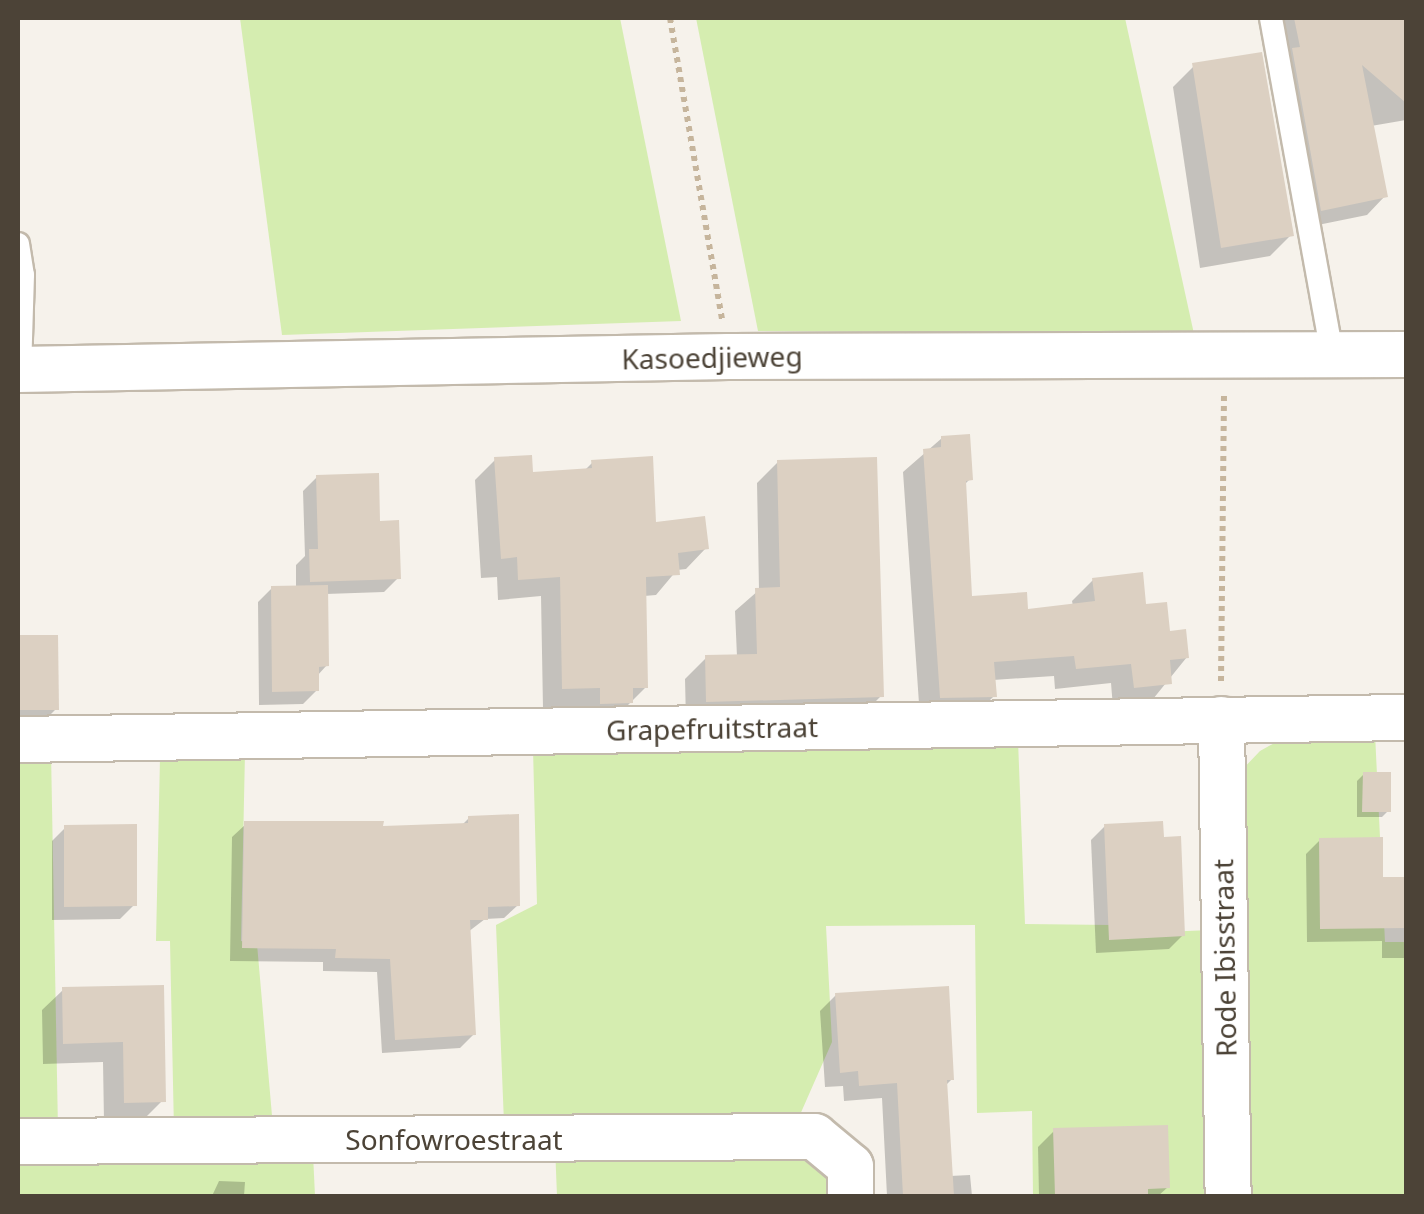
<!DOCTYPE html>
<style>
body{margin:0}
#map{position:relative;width:1424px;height:1214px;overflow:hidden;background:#f6f2eb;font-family:"Noto Sans",sans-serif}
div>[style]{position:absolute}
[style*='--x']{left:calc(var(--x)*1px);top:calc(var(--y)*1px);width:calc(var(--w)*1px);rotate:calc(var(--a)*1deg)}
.green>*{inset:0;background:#d5edb0}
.shadow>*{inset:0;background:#0003}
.building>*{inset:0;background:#dcd0c2}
.path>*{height:6px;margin-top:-3px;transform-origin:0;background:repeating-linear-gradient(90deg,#c6b59c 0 5px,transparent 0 10px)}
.roads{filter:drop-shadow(2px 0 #c3baac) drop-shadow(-2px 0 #c3baac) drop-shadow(0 2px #c3baac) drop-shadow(0 -2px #c3baac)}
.lane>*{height:22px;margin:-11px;padding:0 11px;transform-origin:11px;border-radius:11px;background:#fff}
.street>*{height:45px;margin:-22.5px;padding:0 22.5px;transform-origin:22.5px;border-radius:22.5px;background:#fff}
span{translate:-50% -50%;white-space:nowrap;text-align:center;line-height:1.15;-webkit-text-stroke:8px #fff;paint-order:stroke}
.street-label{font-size:28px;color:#4c4337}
.frame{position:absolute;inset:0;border:20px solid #4c4337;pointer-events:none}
</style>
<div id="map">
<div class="green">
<i style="clip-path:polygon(240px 18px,620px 18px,681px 321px,282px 335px)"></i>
<i style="clip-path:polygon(696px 18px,1125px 18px,1194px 334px,758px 331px)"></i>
<i style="clip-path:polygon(1375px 733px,1385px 942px,1406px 942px,1406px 1196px,1240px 1196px,1239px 773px,1260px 751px,1287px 736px)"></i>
<i style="clip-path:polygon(1018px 740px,1025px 924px,1112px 925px,1115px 934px,1211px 930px,1215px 1196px,1033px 1196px,1032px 1111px,977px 1113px,975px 925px,826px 926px,832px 1042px,799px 1117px,504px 1123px,496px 925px,537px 904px,533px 749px)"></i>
<i style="clip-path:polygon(51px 752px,58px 1130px,18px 1130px,18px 754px)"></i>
<i style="clip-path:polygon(245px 753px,241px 941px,257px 944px,273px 1127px,174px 1131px,170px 941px,156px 941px,160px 758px)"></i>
<i style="clip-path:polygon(794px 1144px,829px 1166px,839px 1196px,557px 1196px,555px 1146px)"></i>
<i style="clip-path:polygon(313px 1154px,315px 1196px,18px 1196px,18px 1155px)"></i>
</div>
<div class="shadow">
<i style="clip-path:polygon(1273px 18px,1351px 18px,1353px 29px,1366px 18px,1406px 18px,1406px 120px,1371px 126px,1385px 196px,1367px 215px,1303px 228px)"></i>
<i style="clip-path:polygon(1194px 66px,1291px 235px,1270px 256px,1200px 268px,1173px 87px)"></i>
<i style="clip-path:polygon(942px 438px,970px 479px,964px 485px,970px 598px,1026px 612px,1073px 606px,1072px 601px,1093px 580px,1144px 607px,1187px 657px,1149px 704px,1113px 708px,1111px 683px,1055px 689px,1054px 676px,993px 680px,994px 696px,973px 717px,920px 718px,903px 472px)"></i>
<i style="clip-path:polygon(495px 460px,530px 475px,584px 471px,592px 463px,653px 524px,706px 548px,686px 569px,677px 570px,656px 595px,644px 596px,646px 687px,610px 723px,581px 723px,580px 708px,543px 709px,541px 596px,498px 600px,497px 577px,481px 578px,475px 480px)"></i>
<i style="clip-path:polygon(778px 462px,881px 696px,860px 717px,686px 722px,685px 679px,706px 658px,737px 657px,735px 611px,759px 590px,757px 483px)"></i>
<i style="clip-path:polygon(317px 477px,378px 523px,398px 578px,384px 592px,326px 594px,327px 665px,317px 676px,317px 690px,303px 704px,259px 705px,258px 602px,272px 588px,296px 588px,296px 565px,305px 556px,303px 491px)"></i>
<i style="clip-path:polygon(18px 637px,56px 637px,56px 709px,40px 725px,18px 726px)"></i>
<i style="clip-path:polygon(1364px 774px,1388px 811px,1382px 817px,1357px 817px,1357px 781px)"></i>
<i style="clip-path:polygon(469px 818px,518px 905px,504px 918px,485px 919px,468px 932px,474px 1034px,460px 1048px,382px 1053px,377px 972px,323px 971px,323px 962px,230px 961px,232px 837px,246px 824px,381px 828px,461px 826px)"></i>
<i style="clip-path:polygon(1105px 826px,1183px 935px,1169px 949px,1096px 953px,1091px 840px)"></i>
<i style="clip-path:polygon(66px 827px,134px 905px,120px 919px,52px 920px,52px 841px)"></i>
<i style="clip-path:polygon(1320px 840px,1380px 879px,1406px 880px,1406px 958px,1382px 958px,1382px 941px,1307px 942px,1306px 854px)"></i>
<i style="clip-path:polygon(161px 988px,163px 1100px,142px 1121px,104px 1122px,103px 1062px,43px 1064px,42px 1010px,63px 990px)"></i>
<i style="clip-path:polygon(836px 995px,952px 1079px,945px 1086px,950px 1176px,970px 1175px,972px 1196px,887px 1196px,882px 1098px,844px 1101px,843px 1086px,825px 1087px,820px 1011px)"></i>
<i style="clip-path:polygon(1054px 1131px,1168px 1187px,1158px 1196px,1039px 1196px,1038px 1147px)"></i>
<i style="clip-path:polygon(219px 1181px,245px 1182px,244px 1196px,212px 1196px)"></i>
</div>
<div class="building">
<i style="clip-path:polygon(1294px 18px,1406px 18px,1406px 103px,1362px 65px,1388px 197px,1321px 211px,1292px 48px,1300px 47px)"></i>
<i style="clip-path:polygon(1262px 52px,1294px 236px,1221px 248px,1192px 63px)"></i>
<i style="clip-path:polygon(970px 434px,973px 480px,966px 481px,972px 596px,1027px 592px,1028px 609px,1095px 601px,1092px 578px,1143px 572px,1146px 604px,1167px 602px,1170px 631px,1186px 629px,1189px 658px,1170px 660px,1172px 684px,1134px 688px,1131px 664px,1076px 669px,1074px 656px,994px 662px,997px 697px,940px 698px,923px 449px,941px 447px,941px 436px)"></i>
<i style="clip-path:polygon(532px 455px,533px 472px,592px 468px,591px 460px,653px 456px,656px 522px,705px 516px,709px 549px,678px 553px,680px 575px,646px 577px,648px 688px,633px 688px,633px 703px,600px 704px,600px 688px,562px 689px,560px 577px,518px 580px,517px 557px,501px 559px,494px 457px)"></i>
<i style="clip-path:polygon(877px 457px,884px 697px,706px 702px,705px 655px,757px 654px,755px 588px,780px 587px,777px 460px)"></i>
<i style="clip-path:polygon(379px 473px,380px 521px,399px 520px,401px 579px,310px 582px,309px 549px,318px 549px,316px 475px)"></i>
<i style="clip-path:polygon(328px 585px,329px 666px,319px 667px,319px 691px,272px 692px,271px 586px)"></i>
<i style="clip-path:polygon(18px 635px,58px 635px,59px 710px,18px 710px)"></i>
<i style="clip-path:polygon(1363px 772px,1391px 772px,1391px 812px,1362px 812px)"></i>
<i style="clip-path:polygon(519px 814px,520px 906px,488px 907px,488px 920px,470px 920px,476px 1035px,395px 1040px,390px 959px,335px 958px,336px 949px,242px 948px,244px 821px,384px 821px,383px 826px,468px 823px,468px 816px)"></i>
<i style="clip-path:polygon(1163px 821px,1164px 837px,1181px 836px,1185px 936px,1109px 940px,1104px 824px)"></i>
<i style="clip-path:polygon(137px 824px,137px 906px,64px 907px,64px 825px)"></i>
<i style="clip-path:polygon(1383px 837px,1383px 877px,1406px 877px,1406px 928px,1320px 929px,1319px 838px)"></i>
<i style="clip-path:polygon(164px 985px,166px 1102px,124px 1103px,123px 1042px,63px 1044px,62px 987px)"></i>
<i style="clip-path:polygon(949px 986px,954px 1080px,947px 1080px,954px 1196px,903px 1196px,897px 1083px,859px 1086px,858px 1071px,840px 1073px,835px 993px)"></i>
<i style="clip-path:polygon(1168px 1125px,1170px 1188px,1148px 1189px,1148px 1196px,1055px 1196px,1053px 1128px)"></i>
</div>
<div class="path">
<i style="--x:670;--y:18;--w:306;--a:80.2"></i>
<i style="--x:1221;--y:681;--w:288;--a:-89.4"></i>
</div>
<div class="roads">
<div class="lane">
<i style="--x:1271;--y:18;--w:341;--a:79.7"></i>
<i style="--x:18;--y:244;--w:31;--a:81"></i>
<i style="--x:23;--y:275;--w:94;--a:91.8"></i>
</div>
<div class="street">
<i style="--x:18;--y:369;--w:710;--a:-1.05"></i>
<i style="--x:728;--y:356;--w:678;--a:-0.17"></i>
<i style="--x:1221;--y:719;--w:477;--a:89.2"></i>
<i style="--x:18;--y:739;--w:1388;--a:-0.91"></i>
<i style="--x:18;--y:1141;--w:796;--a:-0.36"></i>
<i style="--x:814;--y:1136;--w:47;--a:39.8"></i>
<i style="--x:850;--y:1166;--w:30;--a:90"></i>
</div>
</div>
<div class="street-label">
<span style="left:712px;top:357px;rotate:-1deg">Kasoedjieweg</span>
<span style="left:712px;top:728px;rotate:-1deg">Grapefruitstraat</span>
<span style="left:1224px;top:958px;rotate:-91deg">Rode Ibisstraat</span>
<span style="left:454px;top:1139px">Sonfowroestraat</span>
</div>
<div class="frame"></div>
</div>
